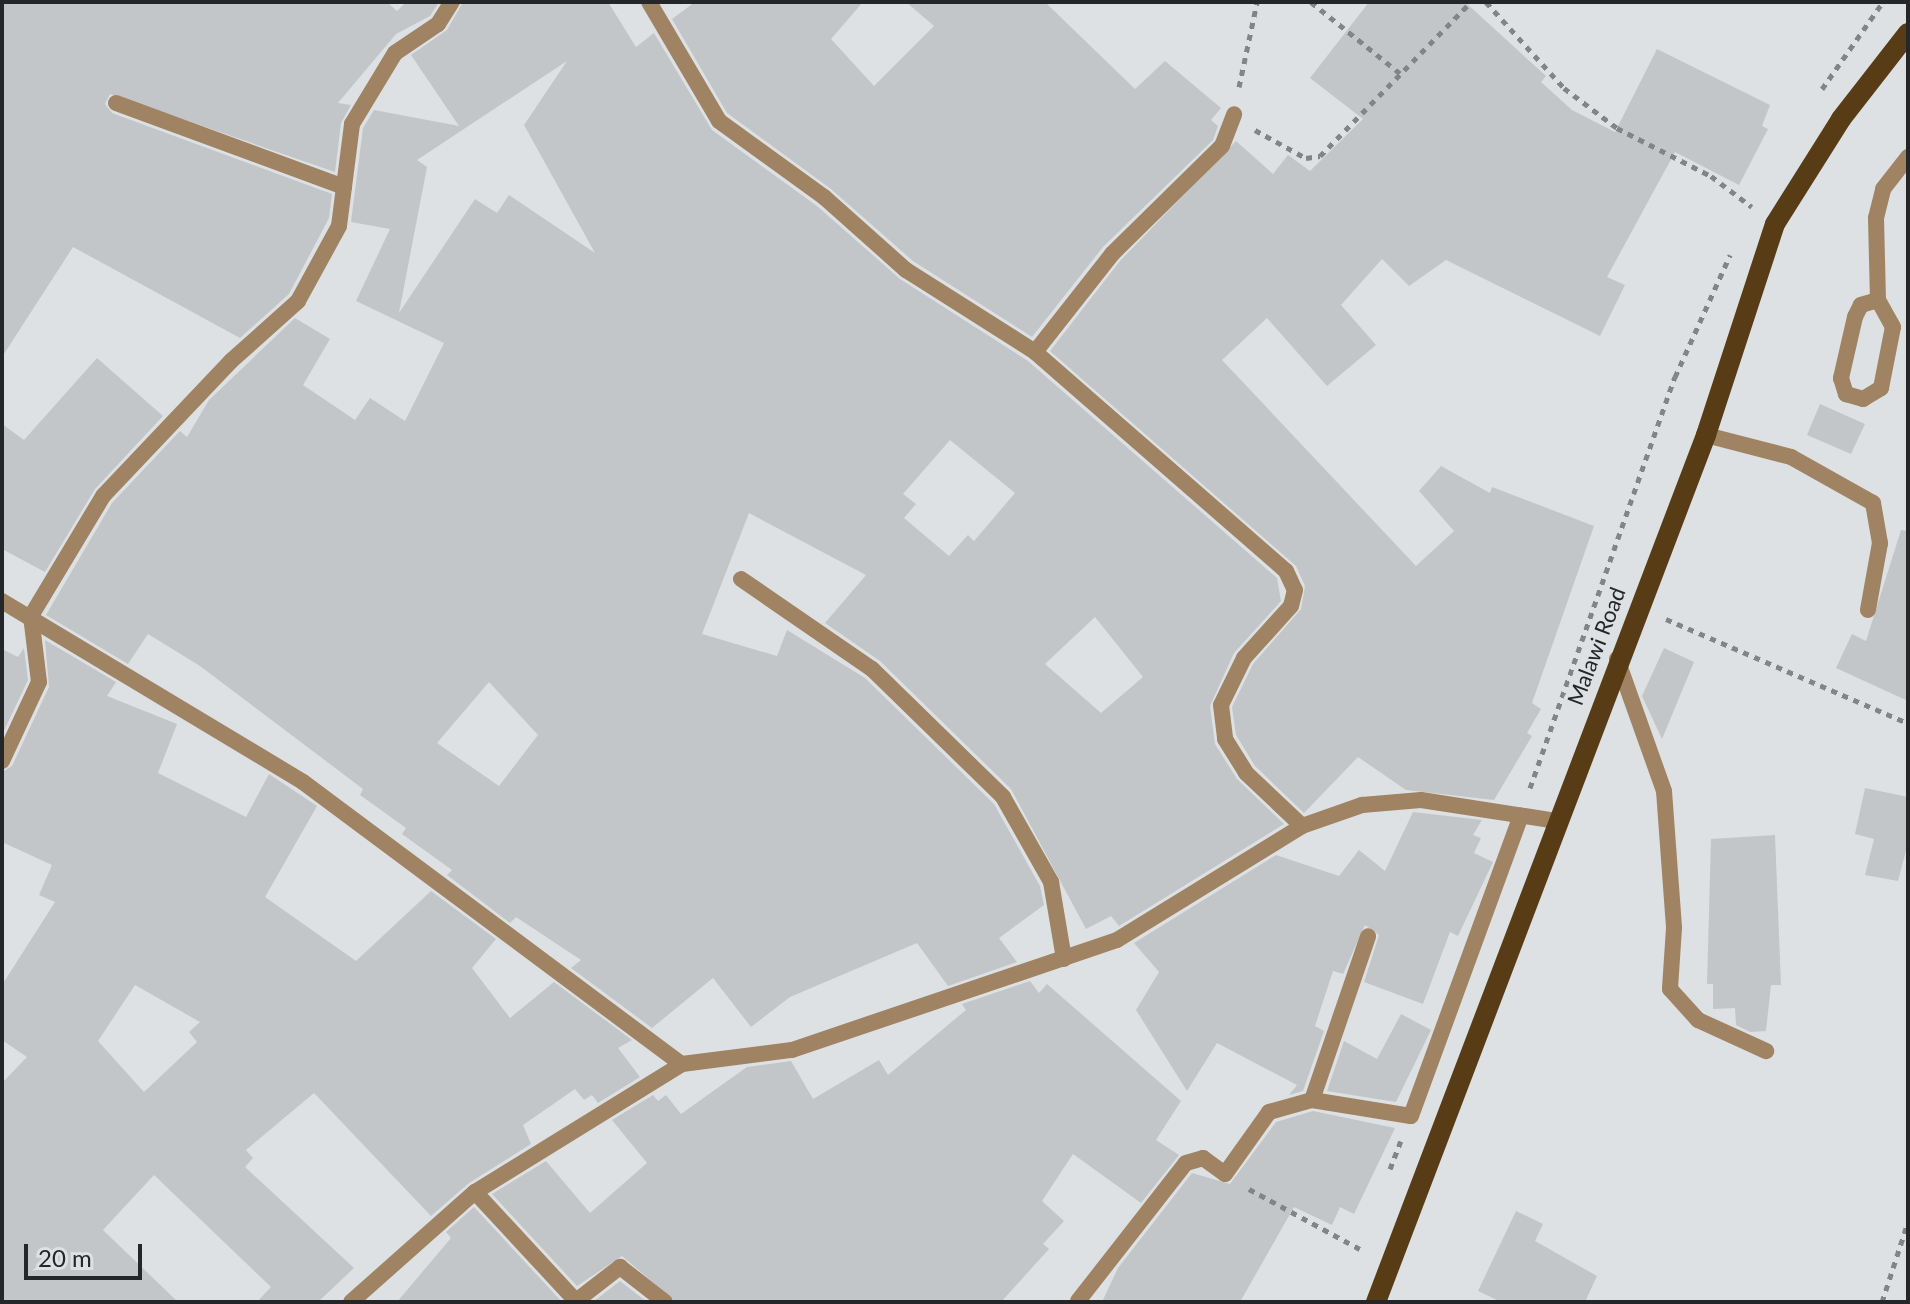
<!DOCTYPE html>
<style>
body{margin:0}
#map{position:relative;width:1910px;height:1304px;overflow:hidden;background:#dde1e3;font-family:Lato,sans-serif}
div>[style]{position:absolute}
[style*='--x']{left:calc(var(--x)*1px);top:calc(var(--y)*1px);width:calc(var(--w)*1px);rotate:calc(var(--a)*1deg)}
.building>*{inset:0;background:#c3c6c9}
.path>*{height:5px;margin-top:-2.5px;transform-origin:0;background:repeating-linear-gradient(90deg,#828586 0 6px,transparent 0 12px)}
.lane>*{height:16px;margin:-8px;padding:0 8px;transform-origin:8px;border-radius:8px;background:#9f8362}
.street>*{height:16px;margin:-8px;padding:0 8px;transform-origin:8px;border-radius:8px;background:#9f8362}
.primary>*{height:20px;margin:-10px;padding:0 10px;transform-origin:10px;border-radius:10px;background:#583c16}
span{translate:-50% -50%;white-space:nowrap;text-align:center;line-height:1.15;-webkit-text-stroke:8px #dde1e3;paint-order:stroke}
.street-label{font-size:22px;color:#252627}
.frame{position:absolute;inset:0;border:4px solid #252627;pointer-events:none}
.scale{position:absolute;left:24px;top:1244px;width:118px;height:36px;box-sizing:border-box;border:4px solid #252627;border-top:0;padding-left:10px;font-size:24px;line-height:28px;white-space:nowrap;color:#252627;-webkit-text-stroke:6px #dde1e3;paint-order:stroke}
</style>
<div id="map">
<div class="building">
<i style="clip-path:polygon(2px 2px,387px 2px,397px 11px,406px 2px,439px 2px,430px 16px,396px 34px,338px 103px,351px 105px,341px 123px,335px 172px,110px 94px,105px 104px,112px 113px,332px 194px,329px 218px,289px 294px,240px 338px,73px 247px,2px 357px)"></i>
<i style="clip-path:polygon(evenodd,463px 2px,608px 2px,636px 47px,654px 33px,712px 130px,817px 206px,900px 279px,1028px 361px,1277px 578px,1281px 601px,1234px 653px,1210px 706px,1215px 744px,1237px 779px,1284px 824px,1119px 926px,1111px 916px,1086px 929px,1011px 789px,880px 661px,825px 623px,866px 575px,749px 513px,702px 634px,777px 656px,787px 630px,865px 678px,994px 804px,1040px 886px,1044px 905px,999px 938px,1017px 962px,948px 986px,917px 943px,790px 997px,751px 1027px,713px 978px,652px 1028px,571px 968px,581px 960px,516px 917px,510px 923px,447px 875px,452px 870px,402px 834px,406px 828px,360px 795px,363px 789px,200px 666px,148px 634px,128px 664px,46px 615px,112px 503px,180px 431px,187px 437px,209px 400px,295px 318px,330px 339px,303px 385px,355px 420px,370px 398px,405px 421px,444px 343px,356px 301px,390px 229px,351px 222px,363px 128px,374px 110px,459px 126px,411px 55px,447px 30px,463px 2px,567px 61px,524px 125px,595px 253px,509px 195px,497px 213px,475px 199px,399px 313px,427px 167px,417px 160px,567px 61px,463px 2px,950px 440px,1015px 493px,974px 541px,968px 535px,949px 556px,904px 518px,916px 504px,903px 494px,950px 440px,463px 2px,1095px 617px,1143px 677px,1101px 713px,1045px 664px,1095px 617px,463px 2px,489px 682px,538px 735px,499px 786px,437px 743px,489px 682px)"></i>
<i style="clip-path:polygon(695px 2px,863px 2px,831px 39px,874px 86px,934px 26px,906px 2px,1045px 2px,1135px 89px,1165px 61px,1221px 108px,1211px 120px,1218px 126px,1213px 140px,1103px 247px,1032px 337px,913px 261px,831px 189px,727px 113px,672px 19px)"></i>
<i style="clip-path:polygon(1369px 2px,1465px 2px,1546px 76px,1541px 82px,1572px 110px,1615px 132px,1657px 49px,1770px 105px,1762px 126px,1768px 129px,1739px 185px,1675px 152px,1607px 277px,1625px 285px,1600px 336px,1446px 260px,1409px 286px,1382px 259px,1341px 305px,1376px 345px,1327px 386px,1267px 318px,1222px 360px,1416px 566px,1454px 531px,1419px 491px,1441px 466px,1490px 493px,1492px 487px,1594px 526px,1532px 703px,1541px 709px,1527px 733px,1532px 736px,1494px 800px,1406px 790px,1358px 757px,1304px 813px,1255px 766px,1236px 735px,1232px 707px,1253px 664px,1301px 609px,1305px 586px,1296px 566px,1050px 351px,1120px 261px,1236px 141px,1273px 174px,1288px 155px,1310px 171px,1363px 119px,1310px 78px)"></i>
<i style="clip-path:polygon(97px 358px,163px 416px,95px 489px,45px 572px,2px 549px,2px 424px,24px 440px)"></i>
<i style="clip-path:polygon(1820px 404px,1865px 424px,1851px 454px,1807px 435px)"></i>
<i style="clip-path:polygon(1901px 530px,1908px 531px,1908px 701px,1836px 668px,1852px 634px,1866px 641px)"></i>
<i style="clip-path:polygon(evenodd,45px 640px,116px 682px,107px 696px,177px 724px,158px 773px,246px 817px,269px 774px,317px 806px,265px 897px,356px 961px,431px 891px,496px 939px,472px 968px,510px 1018px,554px 982px,632px 1040px,618px 1048px,640px 1077px,598px 1103px,592px 1095px,584px 1100px,575px 1089px,523px 1125px,531px 1144px,469px 1183px,431px 1216px,314px 1093px,246px 1150px,253px 1158px,245px 1167px,354px 1268px,318px 1302px,257px 1302px,271px 1287px,154px 1175px,103px 1230px,178px 1302px,2px 1302px,2px 1083px,27px 1057px,2px 1040px,2px 985px,55px 902px,39px 895px,52px 865px,2px 842px,2px 772px,12px 766px,49px 687px,45px 640px,135px 985px,200px 1022px,189px 1032px,197px 1042px,144px 1092px,98px 1041px,135px 985px)"></i>
<i style="clip-path:polygon(24px 648px,28px 680px,2px 735px,2px 649px,18px 657px)"></i>
<i style="clip-path:polygon(1664px 648px,1694px 662px,1662px 739px,1642px 696px)"></i>
<i style="clip-path:polygon(1865px 788px,1908px 797px,1908px 843px,1898px 881px,1865px 875px,1874px 839px,1855px 834px)"></i>
<i style="clip-path:polygon(1413px 812px,1482px 820px,1473px 835px,1481px 838px,1474px 853px,1493px 862px,1458px 936px,1450px 932px,1423px 1004px,1364px 982px,1379px 935px,1365px 925px,1343px 974px,1333px 971px,1315px 1026px,1324px 1031px,1303px 1091px,1289px 1095px,1297px 1085px,1217px 1043px,1187px 1091px,1136px 1010px,1159px 972px,1134px 943px,1276px 855px,1339px 876px,1359px 850px,1385px 871px)"></i>
<i style="clip-path:polygon(1775px 835px,1781px 985px,1771px 985px,1766px 1031px,1750px 1032px,1736px 1025px,1735px 1008px,1713px 1009px,1713px 984px,1707px 984px,1711px 839px)"></i>
<i style="clip-path:polygon(1030px 981px,1039px 993px,1047px 984px,1181px 1101px,1156px 1140px,1179px 1155px,1141px 1203px,1073px 1154px,1042px 1201px,1064px 1221px,1043px 1244px,1049px 1249px,1001px 1302px,676px 1302px,622px 1256px,577px 1286px,492px 1194px,546px 1161px,590px 1213px,647px 1163px,612px 1120px,653px 1095px,658px 1101px,666px 1095px,681px 1114px,747px 1067px,791px 1061px,813px 1099px,879px 1060px,888px 1075px,966px 1010px,962px 1004px)"></i>
<i style="clip-path:polygon(1401px 1014px,1431px 1030px,1396px 1102px,1327px 1091px,1344px 1041px,1377px 1059px)"></i>
<i style="clip-path:polygon(1313px 1111px,1395px 1128px,1354px 1214px,1340px 1207px,1332px 1225px,1294px 1207px,1240px 1302px,1102px 1302px,1118px 1268px,1192px 1173px,1230px 1184px,1276px 1122px)"></i>
<i style="clip-path:polygon(474px 1207px,562px 1302px,397px 1302px,451px 1238px,446px 1232px)"></i>
<i style="clip-path:polygon(1516px 1211px,1543px 1224px,1535px 1241px,1597px 1276px,1585px 1302px,1501px 1302px,1478px 1291px)"></i>
<i style="clip-path:polygon(620px 1281px,647px 1302px,593px 1302px)"></i>
</div>
<div class="path">
<i style="--x:1311;--y:2;--w:115;--a:38.7"></i>
<i style="--x:1486;--y:2;--w:116;--a:47.8"></i>
<i style="--x:1564;--y:88;--w:66;--a:37"></i>
<i style="--x:1617;--y:128;--w:106;--a:27.1"></i>
<i style="--x:1711;--y:176;--w:51;--a:37.1"></i>
<i style="--x:1239;--y:87;--w:87;--a:-78"></i>
<i style="--x:1822;--y:89;--w:106;--a:-55"></i>
<i style="--x:1255;--y:130;--w:58;--a:28.8"></i>
<i style="--x:1306;--y:158;--w:14;--a:-8"></i>
<i style="--x:1320;--y:156;--w:216;--a:-45.6"></i>
<i style="--x:1666;--y:619;--w:263;--a:23.3"></i>
<i style="--x:1530;--y:788;--w:436;--a:-70.6"></i>
<i style="--x:1675;--y:377;--w:134;--a:-65.7"></i>
<i style="--x:1390;--y:1169;--w:30;--a:-69"></i>
<i style="--x:1249;--y:1189;--w:126;--a:28.4"></i>
<i style="--x:1882;--y:1302;--w:84;--a:-72"></i>
</div>
<div class="lane">
<i style="--x:1878;--y:300;--w:18;--a:164"></i>
<i style="--x:1861;--y:305;--w:13;--a:117"></i>
<i style="--x:1855;--y:317;--w:63;--a:102.9"></i>
<i style="--x:1841;--y:378;--w:17;--a:73"></i>
<i style="--x:1846;--y:394;--w:18;--a:16"></i>
<i style="--x:1863;--y:399;--w:21;--a:-31"></i>
<i style="--x:1881;--y:388;--w:62;--a:-78.9"></i>
<i style="--x:1893;--y:327;--w:31;--a:-119"></i>
<i style="--x:1878;--y:300;--w:82;--a:-91.4"></i>
<i style="--x:1876;--y:218;--w:30;--a:-76"></i>
<i style="--x:1883;--y:189;--w:41;--a:-52"></i>
<i style="--x:1706;--y:435;--w:88;--a:14.5"></i>
<i style="--x:1791;--y:457;--w:94;--a:29.3"></i>
<i style="--x:1873;--y:503;--w:41;--a:80.1"></i>
<i style="--x:1880;--y:543;--w:68;--a:100.2"></i>
<i style="--x:1617;--y:659;--w:140;--a:70.4"></i>
<i style="--x:1664;--y:791;--w:137;--a:85.8"></i>
<i style="--x:1674;--y:928;--w:61;--a:93.8"></i>
<i style="--x:1670;--y:989;--w:42;--a:47.9"></i>
<i style="--x:1698;--y:1020;--w:75;--a:24.5"></i>
<i style="--x:1312;--y:1100;--w:173;--a:-71.1"></i>
</div>
<div class="street">
<i style="--x:649;--y:2;--w:138;--a:59.5"></i>
<i style="--x:719;--y:121;--w:130;--a:35.9"></i>
<i style="--x:824;--y:197;--w:110;--a:41.7"></i>
<i style="--x:906;--y:270;--w:153;--a:32.4"></i>
<i style="--x:1035;--y:352;--w:333;--a:41.1"></i>
<i style="--x:1286;--y:571;--w:21;--a:65"></i>
<i style="--x:1295;--y:590;--w:16;--a:104"></i>
<i style="--x:1291;--y:606;--w:70;--a:132.1"></i>
<i style="--x:1244;--y:658;--w:52;--a:116.1"></i>
<i style="--x:1221;--y:705;--w:34;--a:83"></i>
<i style="--x:1225;--y:739;--w:40;--a:58"></i>
<i style="--x:1246;--y:773;--w:77;--a:43.4"></i>
<i style="--x:116;--y:103;--w:243;--a:20.2"></i>
<i style="--x:1035;--y:352;--w:125;--a:-51.8"></i>
<i style="--x:1112;--y:254;--w:154;--a:-44.5"></i>
<i style="--x:1222;--y:146;--w:34;--a:-69"></i>
<i style="--x:741;--y:579;--w:159;--a:34.5"></i>
<i style="--x:872;--y:669;--w:183;--a:44.3"></i>
<i style="--x:1003;--y:797;--w:98;--a:60.5"></i>
<i style="--x:1051;--y:882;--w:78;--a:80.4"></i>
<i style="--x:2;--y:601;--w:351;--a:31"></i>
<i style="--x:303;--y:782;--w:472;--a:36.7"></i>
<i style="--x:682;--y:1064;--w:111;--a:-7.3"></i>
<i style="--x:792;--y:1050;--w:343;--a:-18.7"></i>
<i style="--x:1117;--y:940;--w:217;--a:-31.6"></i>
<i style="--x:1302;--y:826;--w:64;--a:-19.3"></i>
<i style="--x:1362;--y:805;--w:59;--a:-4.8"></i>
<i style="--x:1421;--y:800;--w:138;--a:8.8"></i>
<i style="--x:2;--y:761;--w:87;--a:-64.9"></i>
<i style="--x:39;--y:682;--w:66;--a:-96.9"></i>
<i style="--x:31;--y:616;--w:140;--a:-59"></i>
<i style="--x:103;--y:496;--w:186;--a:-46.5"></i>
<i style="--x:231;--y:361;--w:90;--a:-41.8"></i>
<i style="--x:298;--y:301;--w:85;--a:-61.3"></i>
<i style="--x:339;--y:226;--w:103;--a:-82.7"></i>
<i style="--x:352;--y:124;--w:83;--a:-58.8"></i>
<i style="--x:395;--y:53;--w:52;--a:-34"></i>
<i style="--x:438;--y:24;--w:26;--a:-58"></i>
<i style="--x:475;--y:1192;--w:149;--a:47.2"></i>
<i style="--x:576;--y:1301;--w:56;--a:-37.7"></i>
<i style="--x:620;--y:1267;--w:57;--a:37.9"></i>
<i style="--x:1078;--y:1301;--w:175;--a:-52"></i>
<i style="--x:1186;--y:1163;--w:18;--a:-16"></i>
<i style="--x:1203;--y:1158;--w:27;--a:36"></i>
<i style="--x:1225;--y:1174;--w:76;--a:-54.6"></i>
<i style="--x:1269;--y:1112;--w:45;--a:-15.6"></i>
<i style="--x:1312;--y:1100;--w:100;--a:9.2"></i>
<i style="--x:1411;--y:1116;--w:320;--a:-69.9"></i>
<i style="--x:351;--y:1302;--w:166;--a:-41.6"></i>
<i style="--x:475;--y:1192;--w:243;--a:-31.7"></i>
</div>
<div class="primary">
<i style="--x:1376;--y:1302;--w:928;--a:-69.16"></i>
<i style="--x:1706;--y:435;--w:222;--a:-71.9"></i>
<i style="--x:1775;--y:224;--w:124;--a:-57.8"></i>
<i style="--x:1841;--y:119;--w:109;--a:-52.1"></i>
</div>
<div class="street-label">
<span style="left:1596px;top:646px;rotate:-69deg">Malawi Road</span>
</div>
<div class="frame"></div>
<div class="scale">20 m</div>
</div>
